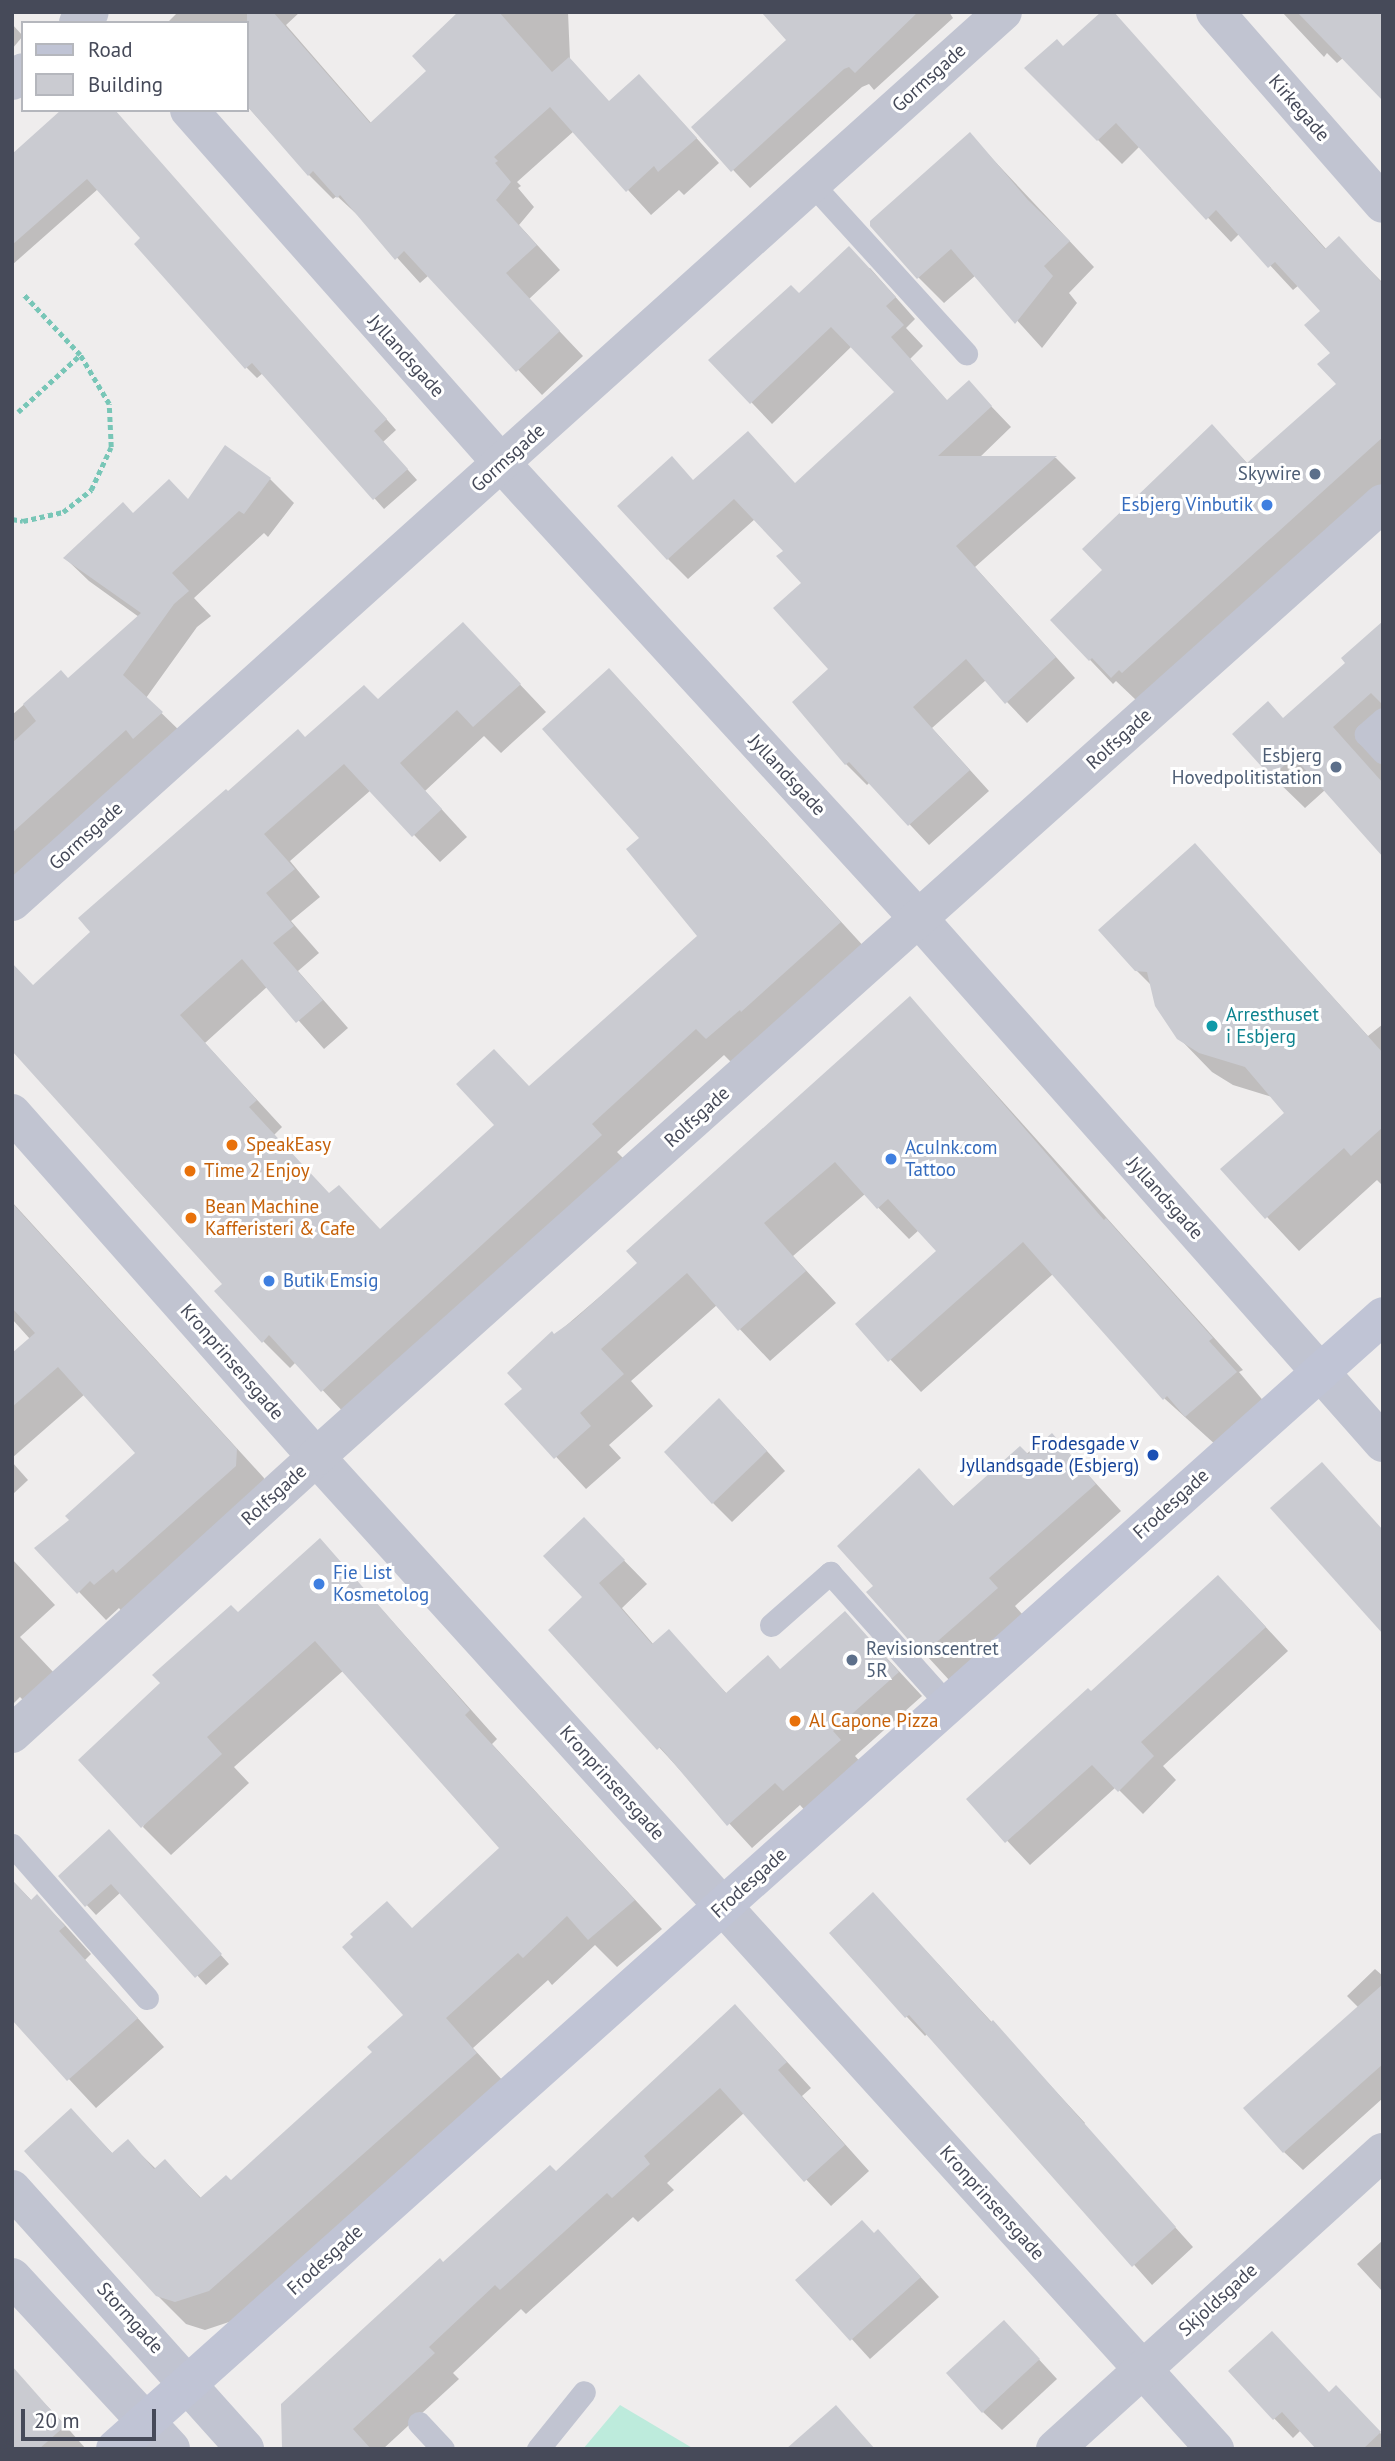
<!DOCTYPE html>
<style>
body{margin:0}
#map{position:relative;width:1395px;height:2461px;overflow:hidden;background:#efeded;font-family:"PT Sans",sans-serif}
div>[style]{position:absolute}
[style*='--x']{left:calc(var(--x)*1px);top:calc(var(--y)*1px);width:calc(var(--w)*1px);rotate:calc(var(--a)*1deg)}
.green>*{inset:0;background:#bdebdc}
.shadow>*{inset:0;background:#0003}
.building>*{inset:0;background:#cacbd1}
.path>*{height:4.5px;margin-top:-2.25px;transform-origin:0;background:repeating-linear-gradient(90deg,#78c6b7 0 5px,transparent 0 8.5px)}
.service>*{height:23px;margin:-11.5px;padding:0 11.5px;transform-origin:11.5px;border-radius:11.5px;background:#c1c4d1}
.minor>*{height:38px;margin:-19px;padding:0 19px;transform-origin:19px;border-radius:19px;background:#c1c4d1}
.tertiary>*{height:38px;margin:-19px;padding:0 19px;transform-origin:19px;border-radius:19px;background:#c1c4d1}
.secondary>*{height:38px;margin:-19px;padding:0 19px;transform-origin:19px;border-radius:19px;background:#c0c4d5}
.dots>*{width:19px;height:19px;translate:-50% -50%;box-sizing:border-box;border:4px solid #fff;border-radius:50%}
span{translate:-50% -50%;white-space:nowrap;text-align:center;line-height:1.15;-webkit-text-stroke:6px #fff;paint-order:stroke}
.street-label{font-size:19px;color:#464a59}
.service-label{font-size:19px;color:#4e5e75}
.right{translate:-100% -50%;text-align:right}
.left{translate:0 -50%;text-align:left}
.shop-label{font-size:19px;color:#366cbe}
.culture-label{font-size:19px;color:#0d838f}
.food-label{font-size:19px;color:#c56008}
.transit-label{font-size:19px;color:#164399}
.frame{position:absolute;inset:0;border:14px solid #464a59;pointer-events:none}
.legend{position:absolute;left:21px;top:21px;width:228px;height:91px;box-sizing:border-box;background:#fff;border:2px solid #b5b7bd;margin:0;padding:9px 12px;list-style:none;font-size:21px;color:#464a59}
.legend li{display:flex;align-items:center;gap:14px;height:35px}
.legend b{width:35px;border:2px solid #b5b7bd}
.scale{position:absolute;left:21px;top:2409px;width:135px;height:32px;box-sizing:border-box;border:4px solid #464a59;border-top:0;padding-left:9px;font-size:21px;line-height:24px;white-space:nowrap;color:#464a59;-webkit-text-stroke:5px #fff;paint-order:stroke}
</style>
<div id="map">
<div class="green">
<i style="clip-path:polygon(620px 2405px,694px 2449px,583px 2449px)"></i>
</div>
<div class="shadow">
<i style="clip-path:polygon(178px 12px,300px 12px,286px 25px,372px 124px,428px 71px,461px 12px,568px 12px,570px 59px,610px 103px,663px 101px,719px 163px,684px 195px,679px 190px,651px 215px,574px 131px,517px 182px,521px 186px,518px 188px,534px 207px,519px 225px,560px 270px,529px 299px,583px 356px,542px 395px,429px 275px,420px 283px,363px 220px,337px 196px,333px 199px,309px 175px,247px 106px,247px 23px,171px 23px,169px 21px)"></i>
<i style="clip-path:polygon(763px 12px,949px 12px,953px 18px,874px 90px,869px 84px,862px 87px,750px 188px,693px 127px,789px 40px)"></i>
<i style="clip-path:polygon(1112px 12px,1327px 250px,1362px 262px,1383px 283px,1383px 485px,1136px 700px,1116px 681px,1113px 684px,1052px 620px,1104px 570px,1212px 426px,1248px 464px,1338px 385px,1322px 311px,1299px 285px,1293px 290px,1240px 233px,1231px 242px,1140px 146px,1122px 164px,1026px 68px,1064px 48px)"></i>
<i style="clip-path:polygon(1282px 12px,1367px 12px,1343px 58px,1337px 63px,1327px 53px,1324px 57px)"></i>
<i style="clip-path:polygon(12px 24px,23px 36px,12px 49px)"></i>
<i style="clip-path:polygon(114px 110px,396px 430px,383px 442px,417px 480px,384px 509px,263px 373px,257px 378px,247px 368px,136px 244px,143px 239px,98px 189px,12px 265px,12px 156px)"></i>
<i style="clip-path:polygon(970px 135px,1094px 267px,1069px 293px,1077px 303px,1042px 348px,976px 275px,944px 303px,918px 277px)"></i>
<i style="clip-path:polygon(870px 268px,915px 319px,906px 328px,923px 346px,910px 359px,948px 402px,969px 383px,1011px 427px,979px 458px,1056px 458px,1076px 478px,975px 567px,1075px 678px,1027px 723px,986px 680px,932px 728px,989px 791px,929px 845px,870px 782px,867px 785px,846px 764px,794px 703px,830px 670px,803px 583px,785px 551px,755px 519px,688px 579px,668px 559px,694px 481px,796px 485px,896px 392px,852px 346px,772px 424px,711px 360px,799px 296px)"></i>
<i style="clip-path:polygon(225px 448px,270px 479px,294px 503px,268px 537px,264px 533px,194px 598px,211px 616px,197px 627px,146px 698px,185px 736px,12px 882px,12px 715px,61px 672px,69px 680px,139px 617px,89px 581px,65px 558px,133px 514px,189px 501px)"></i>
<i style="clip-path:polygon(463px 624px,546px 712px,501px 753px,484px 736px,425px 791px,467px 837px,440px 862px,371px 790px,290px 861px,320px 897px,291px 921px,319px 953px,298px 971px,348px 1028px,324px 1049px,268px 986px,205px 1043px,282px 1127px,274px 1135px,330px 1195px,381px 1230px,496px 1125px,530px 1088px,699px 936px,642px 838px,635px 697px,867px 950px,734px 1065px,724px 1055px,617px 1152px,628px 1163px,349px 1418px,296px 1362px,290px 1368px,263px 1341px,224px 1284px,134px 1186px,137px 1183px,33px 987px,305px 739px,379px 701px)"></i>
<i style="clip-path:polygon(1383px 624px,1383px 854px,1325px 790px,1305px 808px,1272px 776px,1284px 720px,1347px 663px)"></i>
<i style="clip-path:polygon(1195px 845px,1368px 1036px,1383px 1024px,1383px 1186px,1377px 1180px,1299px 1251px,1223px 1170px,1286px 1113px,1272px 1097px,1233px 1085px,1212px 1072px,1179px 1038px,1152px 986px,1136px 970px)"></i>
<i style="clip-path:polygon(910px 998px,1243px 1370px,1239px 1372px,1266px 1404px,1217px 1446px,1165px 1399px,1053px 1274px,921px 1392px,857px 1324px,938px 1251px,919px 1230px,909px 1239px,865px 1194px,793px 1256px,836px 1303px,770px 1361px,717px 1305px,631px 1381px,653px 1406px,609px 1445px,621px 1458px,586px 1489px,507px 1404px,524px 1389px,554px 1336px,639px 1263px)"></i>
<i style="clip-path:polygon(12px 1202px,264px 1478px,263px 1494px,122px 1612px,119px 1608px,106px 1620px,37px 1548px,71px 1520px,137px 1453px,85px 1394px,12px 1458px,12px 1357px,30px 1339px,12px 1319px)"></i>
<i style="clip-path:polygon(738px 1419px,785px 1471px,732px 1522px,713px 1503px)"></i>
<i style="clip-path:polygon(1052px 1435px,1121px 1511px,1015px 1606px,1023px 1615px,950px 1681px,869px 1593px,876px 1586px,919px 1471px,954px 1507px)"></i>
<i style="clip-path:polygon(12px 1462px,28px 1480px,12px 1495px)"></i>
<i style="clip-path:polygon(320px 1540px,497px 1739px,492px 1744px,662px 1929px,617px 1967px,595px 1945px,552px 1985px,548px 1980px,473px 2048px,504px 2082px,238px 2319px,205px 2330px,186px 2324px,157px 2295px,71px 2110px,113px 2154px,127px 2141px,156px 2169px,165px 2161px,202px 2199px,231px 2183px,374px 2053px,406px 2015px,413px 1929px,501px 1848px,344px 1670px,234px 1767px,249px 1783px,171px 1855px,143px 1827px,238px 1614px)"></i>
<i style="clip-path:polygon(608px 1544px,647px 1584px,622px 1608px,654px 1645px,669px 1631px,727px 1694px,781px 1670px,845px 1613px,922px 1696px,855px 1756px,863px 1765px,808px 1814px,800px 1805px,752px 1848px,551px 1630px,585px 1597px)"></i>
<i style="clip-path:polygon(12px 1559px,55px 1605px,20px 1637px,56px 1675px,26px 1703px,20px 1697px,12px 1705px)"></i>
<i style="clip-path:polygon(1241px 1600px,1288px 1651px,1163px 1766px,1176px 1780px,1143px 1814px,1116px 1787px,1030px 1865px,968px 1799px,1091px 1694px)"></i>
<i style="clip-path:polygon(118px 1841px,229px 1964px,206px 1985px,121px 1892px,96px 1915px,60px 1876px)"></i>
<i style="clip-path:polygon(12px 1880px,32px 1901px,37px 1897px,64px 1924px,91px 1954px,85px 1960px,164px 2047px,96px 2108px,12px 2018px)"></i>
<i style="clip-path:polygon(892px 1914px,1085px 2123px,1083px 2125px,1193px 2247px,1152px 2285px,928px 2033px,925px 2036px,907px 2017px,831px 1933px)"></i>
<i style="clip-path:polygon(1375px 1969px,1383px 1976px,1383px 2098px,1303px 2170px,1284px 2152px,1359px 2008px,1347px 1996px)"></i>
<i style="clip-path:polygon(760px 2032px,811px 2088px,802px 2096px,869px 2171px,831px 2206px,744px 2113px,667px 2183px,674px 2190px,638px 2222px,633px 2217px,526px 2314px,521px 2309px,453px 2373px,459px 2379px,383px 2449px,288px 2449px,443px 2264px,556px 2173px)"></i>
<i style="clip-path:polygon(875px 2235px,896px 2250px,939px 2297px,870px 2359px,798px 2280px)"></i>
<i style="clip-path:polygon(1383px 2240px,1383px 2292px,1357px 2264px)"></i>
<i style="clip-path:polygon(1022px 2341px,1057px 2379px,1002px 2430px,983px 2412px)"></i>
<i style="clip-path:polygon(1230px 2372px,1330px 2394px,1355px 2406px,1383px 2436px,1383px 2449px,1318px 2449px,1301px 2430px,1293px 2438px)"></i>
<i style="clip-path:polygon(30px 2389px,56px 2415px,86px 2449px,12px 2449px)"></i>
</div>
<div class="building">
<i style="clip-path:polygon(247px 12px,273px 12px,370px 123px,426px 71px,412px 56px,458px 12px,499px 12px,552px 72px,569px 57px,609px 101px,639px 74px,697px 138px,658px 172px,654px 166px,626px 192px,550px 107px,494px 157px,498px 161px,495px 163px,511px 182px,496px 200px,537px 245px,506px 273px,560px 331px,516px 372px,404px 251px,395px 260px,340px 195px,337px 198px,313px 171px,308px 176px,247px 106px)"></i>
<i style="clip-path:polygon(761px 12px,918px 12px,855px 73px,849px 67px,844px 69px,731px 172px,691px 127px,786px 40px)"></i>
<i style="clip-path:polygon(1101px 12px,1114px 12px,1325px 249px,1339px 236px,1383px 284px,1383px 437px,1122px 673px,1119px 670px,1111px 678px,1092px 658px,1089px 661px,1050px 620px,1102px 570px,1082px 549px,1212px 424px,1247px 463px,1336px 384px,1317px 364px,1330px 353px,1304px 325px,1320px 311px,1275px 262px,1268px 268px,1216px 210px,1206px 220px,1116px 123px,1097px 141px,1024px 68px,1057px 39px,1063px 46px)"></i>
<i style="clip-path:polygon(1297px 12px,1383px 12px,1383px 101px)"></i>
<i style="clip-path:polygon(61px 110px,115px 110px,387px 419px,374px 431px,408px 469px,373px 500px,252px 363px,245px 369px,134px 244px,140px 238px,87px 179px,12px 245px,12px 154px)"></i>
<i style="clip-path:polygon(970px 132px,1028px 200px,1070px 241px,1044px 266px,1053px 276px,1015px 324px,951px 249px,917px 279px,870px 226px,870px 221px)"></i>
<i style="clip-path:polygon(849px 246px,896px 297px,886px 306px,904px 325px,891px 337px,947px 400px,969px 380px,992px 406px,938px 456px,1057px 456px,956px 546px,1056px 657px,1005px 704px,966px 659px,913px 707px,970px 770px,908px 826px,849px 762px,845px 765px,792px 702px,828px 669px,773px 608px,801px 583px,776px 556px,783px 551px,734px 499px,667px 560px,617px 506px,672px 456px,693px 480px,748px 431px,795px 483px,894px 392px,831px 327px,750px 404px,708px 360px,791px 285px,799px 293px)"></i>
<i style="clip-path:polygon(225px 445px,271px 478px,244px 514px,239px 511px,172px 573px,189px 591px,174px 604px,123px 675px,163px 712px,133px 739px,126px 730px,12px 833px,12px 743px,36px 721px,23px 704px,61px 670px,68px 678px,141px 613px,63px 558px,123px 502px,133px 513px,169px 479px,188px 499px)"></i>
<i style="clip-path:polygon(1383px 621px,1383px 705px,1371px 693px,1333px 727px,1383px 783px,1383px 857px,1294px 757px,1271px 777px,1232px 734px,1268px 701px,1283px 718px,1345px 663px,1341px 658px)"></i>
<i style="clip-path:polygon(463px 622px,521px 684px,473px 727px,457px 710px,400px 763px,442px 809px,412px 837px,344px 764px,264px 834px,295px 869px,266px 893px,294px 926px,273px 943px,323px 1000px,296px 1023px,242px 959px,180px 1015px,257px 1100px,249px 1107px,329px 1193px,339px 1185px,380px 1229px,494px 1125px,456px 1084px,494px 1049px,529px 1086px,697px 936px,626px 849px,639px 838px,542px 729px,609px 668px,841px 922px,741px 1012px,740px 1010px,706px 1039px,696px 1029px,592px 1124px,602px 1135px,321px 1392px,269px 1335px,262px 1343px,214px 1291px,222px 1284px,12px 1051px,12px 963px,33px 985px,90px 932px,78px 918px,226px 789px,228px 791px,298px 729px,305px 737px,364px 685px,378px 699px)"></i>
<i style="clip-path:polygon(1195px 843px,1383px 1053px,1383px 1127px,1351px 1156px,1344px 1148px,1265px 1219px,1220px 1169px,1284px 1113px,1245px 1067px,1199px 1053px,1177px 1039px,1155px 1006px,1147px 972px,1135px 971px,1098px 930px)"></i>
<i style="clip-path:polygon(910px 996px,1104px 1220px,1106px 1218px,1213px 1338px,1209px 1341px,1237px 1372px,1185px 1417px,1167px 1396px,1163px 1400px,1023px 1242px,888px 1362px,855px 1324px,936px 1251px,888px 1199px,877px 1209px,835px 1162px,764px 1223px,806px 1271px,738px 1331px,687px 1273px,601px 1349px,624px 1374px,580px 1413px,591px 1426px,554px 1459px,504px 1404px,522px 1389px,507px 1373px,552px 1331px,554px 1334px,575px 1319px,637px 1263px,626px 1251px)"></i>
<i style="clip-path:polygon(12px 1203px,237px 1449px,236px 1466px,116px 1573px,113px 1569px,94px 1585px,90px 1581px,77px 1594px,34px 1548px,69px 1520px,65px 1516px,135px 1453px,58px 1367px,12px 1407px,12px 1353px,35px 1333px,12px 1308px)"></i>
<i style="clip-path:polygon(719px 1398px,767px 1451px,712px 1504px,664px 1452px)"></i>
<i style="clip-path:polygon(1052px 1433px,1096px 1484px,989px 1578px,998px 1588px,922px 1655px,866px 1592px,873px 1586px,837px 1546px,919px 1468px,953px 1506px,1020px 1446px,1028px 1454px)"></i>
<i style="clip-path:polygon(1322px 1462px,1383px 1530px,1383px 1634px,1270px 1508px)"></i>
<i style="clip-path:polygon(584px 1517px,625px 1560px,599px 1583px,652px 1644px,669px 1629px,726px 1693px,768px 1655px,780px 1669px,845px 1611px,899px 1672px,833px 1731px,841px 1740px,783px 1791px,775px 1783px,727px 1826px,660px 1747px,657px 1750px,548px 1630px,582px 1597px,543px 1556px)"></i>
<i style="clip-path:polygon(320px 1538px,470px 1710px,465px 1715px,635px 1900px,588px 1940px,567px 1916px,523px 1958px,518px 1953px,446px 2018px,477px 2053px,209px 2291px,175px 2302px,156px 2296px,24px 2151px,71px 2108px,112px 2153px,128px 2139px,154px 2169px,165px 2159px,200px 2198px,226px 2175px,231px 2180px,372px 2052px,367px 2047px,403px 2015px,342px 1947px,353px 1937px,350px 1934px,387px 1901px,412px 1928px,499px 1848px,315px 1641px,207px 1737px,222px 1754px,141px 1828px,78px 1760px,160px 1683px,152px 1675px,231px 1605px,238px 1612px)"></i>
<i style="clip-path:polygon(1218px 1575px,1266px 1627px,1141px 1742px,1154px 1756px,1118px 1792px,1092px 1765px,1005px 1843px,966px 1799px,1088px 1688px,1091px 1691px)"></i>
<i style="clip-path:polygon(109px 1829px,222px 1954px,195px 1978px,111px 1884px,85px 1907px,58px 1876px)"></i>
<i style="clip-path:polygon(12px 1880px,31px 1900px,37px 1894px,65px 1926px,59px 1931px,138px 2018px,67px 2081px,12px 2020px)"></i>
<i style="clip-path:polygon(873px 1892px,991px 2022px,993px 2020px,1176px 2227px,1132px 2267px,909px 2015px,905px 2018px,829px 1933px)"></i>
<i style="clip-path:polygon(1383px 1984px,1383px 2064px,1283px 2153px,1243px 2108px)"></i>
<i style="clip-path:polygon(735px 2004px,787px 2062px,778px 2070px,845px 2145px,804px 2182px,720px 2088px,644px 2156px,650px 2164px,612px 2198px,607px 2193px,500px 2290px,495px 2285px,429px 2347px,435px 2353px,353px 2429px,371px 2449px,282px 2449px,281px 2404px,440px 2258px,443px 2262px,550px 2165px,556px 2171px)"></i>
<i style="clip-path:polygon(862px 2220px,874px 2233px,878px 2229px,921px 2277px,850px 2341px,795px 2280px)"></i>
<i style="clip-path:polygon(1004px 2320px,1040px 2359px,982px 2413px,946px 2373px)"></i>
<i style="clip-path:polygon(1272px 2331px,1329px 2392px,1336px 2385px,1381px 2432px,1363px 2449px,1316px 2449px,1282px 2412px,1273px 2420px,1228px 2371px)"></i>
<i style="clip-path:polygon(12px 2366px,65px 2426px,39px 2449px,12px 2449px)"></i>
<i style="clip-path:polygon(836px 2405px,875px 2449px,786px 2449px)"></i>
</div>
<div class="path">
<i style="--x:18;--y:412;--w:84;--a:-42.6"></i>
<i style="--x:12;--y:519;--w:11;--a:10"></i>
<i style="--x:23;--y:521;--w:41;--a:-12.7"></i>
<i style="--x:63;--y:512;--w:36;--a:-38"></i>
<i style="--x:91;--y:490;--w:47;--a:-65.1"></i>
<i style="--x:111;--y:447;--w:43;--a:-92.7"></i>
<i style="--x:109;--y:404;--w:57;--a:-120.6"></i>
<i style="--x:80;--y:355;--w:83;--a:-133.1"></i>
</div>
<div class="service">
<i style="--x:812;--y:184;--w:229;--a:47.7"></i>
<i style="--x:1383;--y:719;--w:23;--a:139"></i>
<i style="--x:1366;--y:734;--w:25;--a:47"></i>
<i style="--x:771;--y:1625;--w:79;--a:-41.4"></i>
<i style="--x:830;--y:1573;--w:176;--a:48.2"></i>
<i style="--x:12;--y:1845;--w:204;--a:48.6"></i>
<i style="--x:419;--y:2423;--w:35;--a:47"></i>
<i style="--x:538;--y:2449;--w:73;--a:-51.1"></i>
</div>
<div class="minor">
<i style="--x:1215;--y:12;--w:255;--a:48.8"></i>
<i style="--x:78;--y:23;--w:16;--a:-43"></i>
<i style="--x:12;--y:81;--w:14;--a:-39"></i>
<i style="--x:189;--y:110;--w:473;--a:48.5"></i>
<i style="--x:502;--y:464;--w:617;--a:47.5"></i>
<i style="--x:919;--y:919;--w:700;--a:48.48"></i>
<i style="--x:12;--y:902;--w:1332;--a:-41.93"></i>
<i style="--x:12;--y:1113;--w:459;--a:48.5"></i>
<i style="--x:316;--y:1457;--w:1339;--a:47.82"></i>
<i style="--x:12;--y:1734;--w:411;--a:-42.3"></i>
<i style="--x:316;--y:1457;--w:1431;--a:-41.8"></i>
<i style="--x:1055;--y:2449;--w:442;--a:-42.2"></i>
</div>
<div class="tertiary">
<i style="--x:12;--y:2189;--w:349;--a:48.1"></i>
<i style="--x:12;--y:2277;--w:234;--a:47.2"></i>
</div>
<div class="secondary">
<i style="--x:115;--y:2449;--w:1700;--a:-41.78"></i>
</div>
<div class="dots">
<i style="left:1315px;top:474px;background:#5c6f8a"></i>
<i style="left:1267px;top:505px;background:#3f7fe0"></i>
<i style="left:1336px;top:767px;background:#5c6f8a"></i>
<i style="left:1212px;top:1026px;background:#0f9aa8"></i>
<i style="left:232px;top:1145px;background:#e8710a"></i>
<i style="left:891px;top:1159px;background:#3f7fe0"></i>
<i style="left:190px;top:1171px;background:#e8710a"></i>
<i style="left:191px;top:1218px;background:#e8710a"></i>
<i style="left:269px;top:1281px;background:#3f7fe0"></i>
<i style="left:1153px;top:1455px;background:#1a4fb4"></i>
<i style="left:319px;top:1584px;background:#3f7fe0"></i>
<i style="left:852px;top:1660px;background:#5c6f8a"></i>
<i style="left:795px;top:1721px;background:#e8710a"></i>
</div>
<div class="street-label">
<span style="left:929px;top:78px;rotate:-42deg">Gormsgade</span>
<span style="left:1299px;top:108px;rotate:49deg">Kirkegade</span>
<span style="left:406px;top:356px;rotate:48deg">Jyllandsgade</span>
<span style="left:508px;top:458px;rotate:-42deg">Gormsgade</span>
<span style="left:1119px;top:739px;rotate:-42deg">Rolfsgade</span>
<span style="left:787px;top:775px;rotate:47deg">Jyllandsgade</span>
<span style="left:86px;top:836px;rotate:-42deg">Gormsgade</span>
<span style="left:697px;top:1117px;rotate:-42deg">Rolfsgade</span>
<span style="left:1165px;top:1198px;rotate:48deg">Jyllandsgade</span>
<span style="left:232px;top:1362px;rotate:49deg">Kronprinsensgade</span>
<span style="left:274px;top:1495px;rotate:-42deg">Rolfsgade</span>
<span style="left:1171px;top:1504px;rotate:-42deg">Frodesgade</span>
<span style="left:612px;top:1783px;rotate:48deg">Kronprinsensgade</span>
<span style="left:749px;top:1883px;rotate:-42deg">Frodesgade</span>
<span style="left:992px;top:2203px;rotate:48deg">Kronprinsensgade</span>
<span style="left:325px;top:2260px;rotate:-42deg">Frodesgade</span>
<span style="left:1218px;top:2300px;rotate:-42deg">Skjoldsgade</span>
<span style="left:130px;top:2318px;rotate:48deg">Stormgade</span>
</div>
<div class="service-label">
<span class="right" style="left:1301px;top:474px">Skywire</span>
<span class="right" style="left:1322px;top:767px">Esbjerg<br>Hovedpolitistation</span>
<span class="left" style="left:866px;top:1660px">Revisionscentret<br>5R</span>
</div>
<div class="shop-label">
<span class="right" style="left:1253px;top:505px">Esbjerg Vinbutik</span>
<span class="left" style="left:905px;top:1159px">AcuInk.com<br>Tattoo</span>
<span class="left" style="left:283px;top:1281px">Butik Emsig</span>
<span class="left" style="left:333px;top:1584px">Fie List<br>Kosmetolog</span>
</div>
<div class="culture-label">
<span class="left" style="left:1226px;top:1026px">Arresthuset<br>i Esbjerg</span>
</div>
<div class="food-label">
<span class="left" style="left:246px;top:1145px">SpeakEasy</span>
<span class="left" style="left:204px;top:1171px">Time 2 Enjoy</span>
<span class="left" style="left:205px;top:1218px">Bean Machine<br>Kafferisteri &amp; Cafe</span>
<span class="left" style="left:809px;top:1721px">Al Capone Pizza</span>
</div>
<div class="transit-label">
<span class="right" style="left:1139px;top:1455px">Frodesgade v<br>Jyllandsgade (Esbjerg)</span>
</div>
<div class="frame"></div>
<ul class="legend">
<li><b style="height:9px;background:#c0c4d5"></b>Road</li>
<li><b style="height:19px;background:#cacbd1"></b>Building</li>
</ul>
<div class="scale">20 m</div>
</div>
